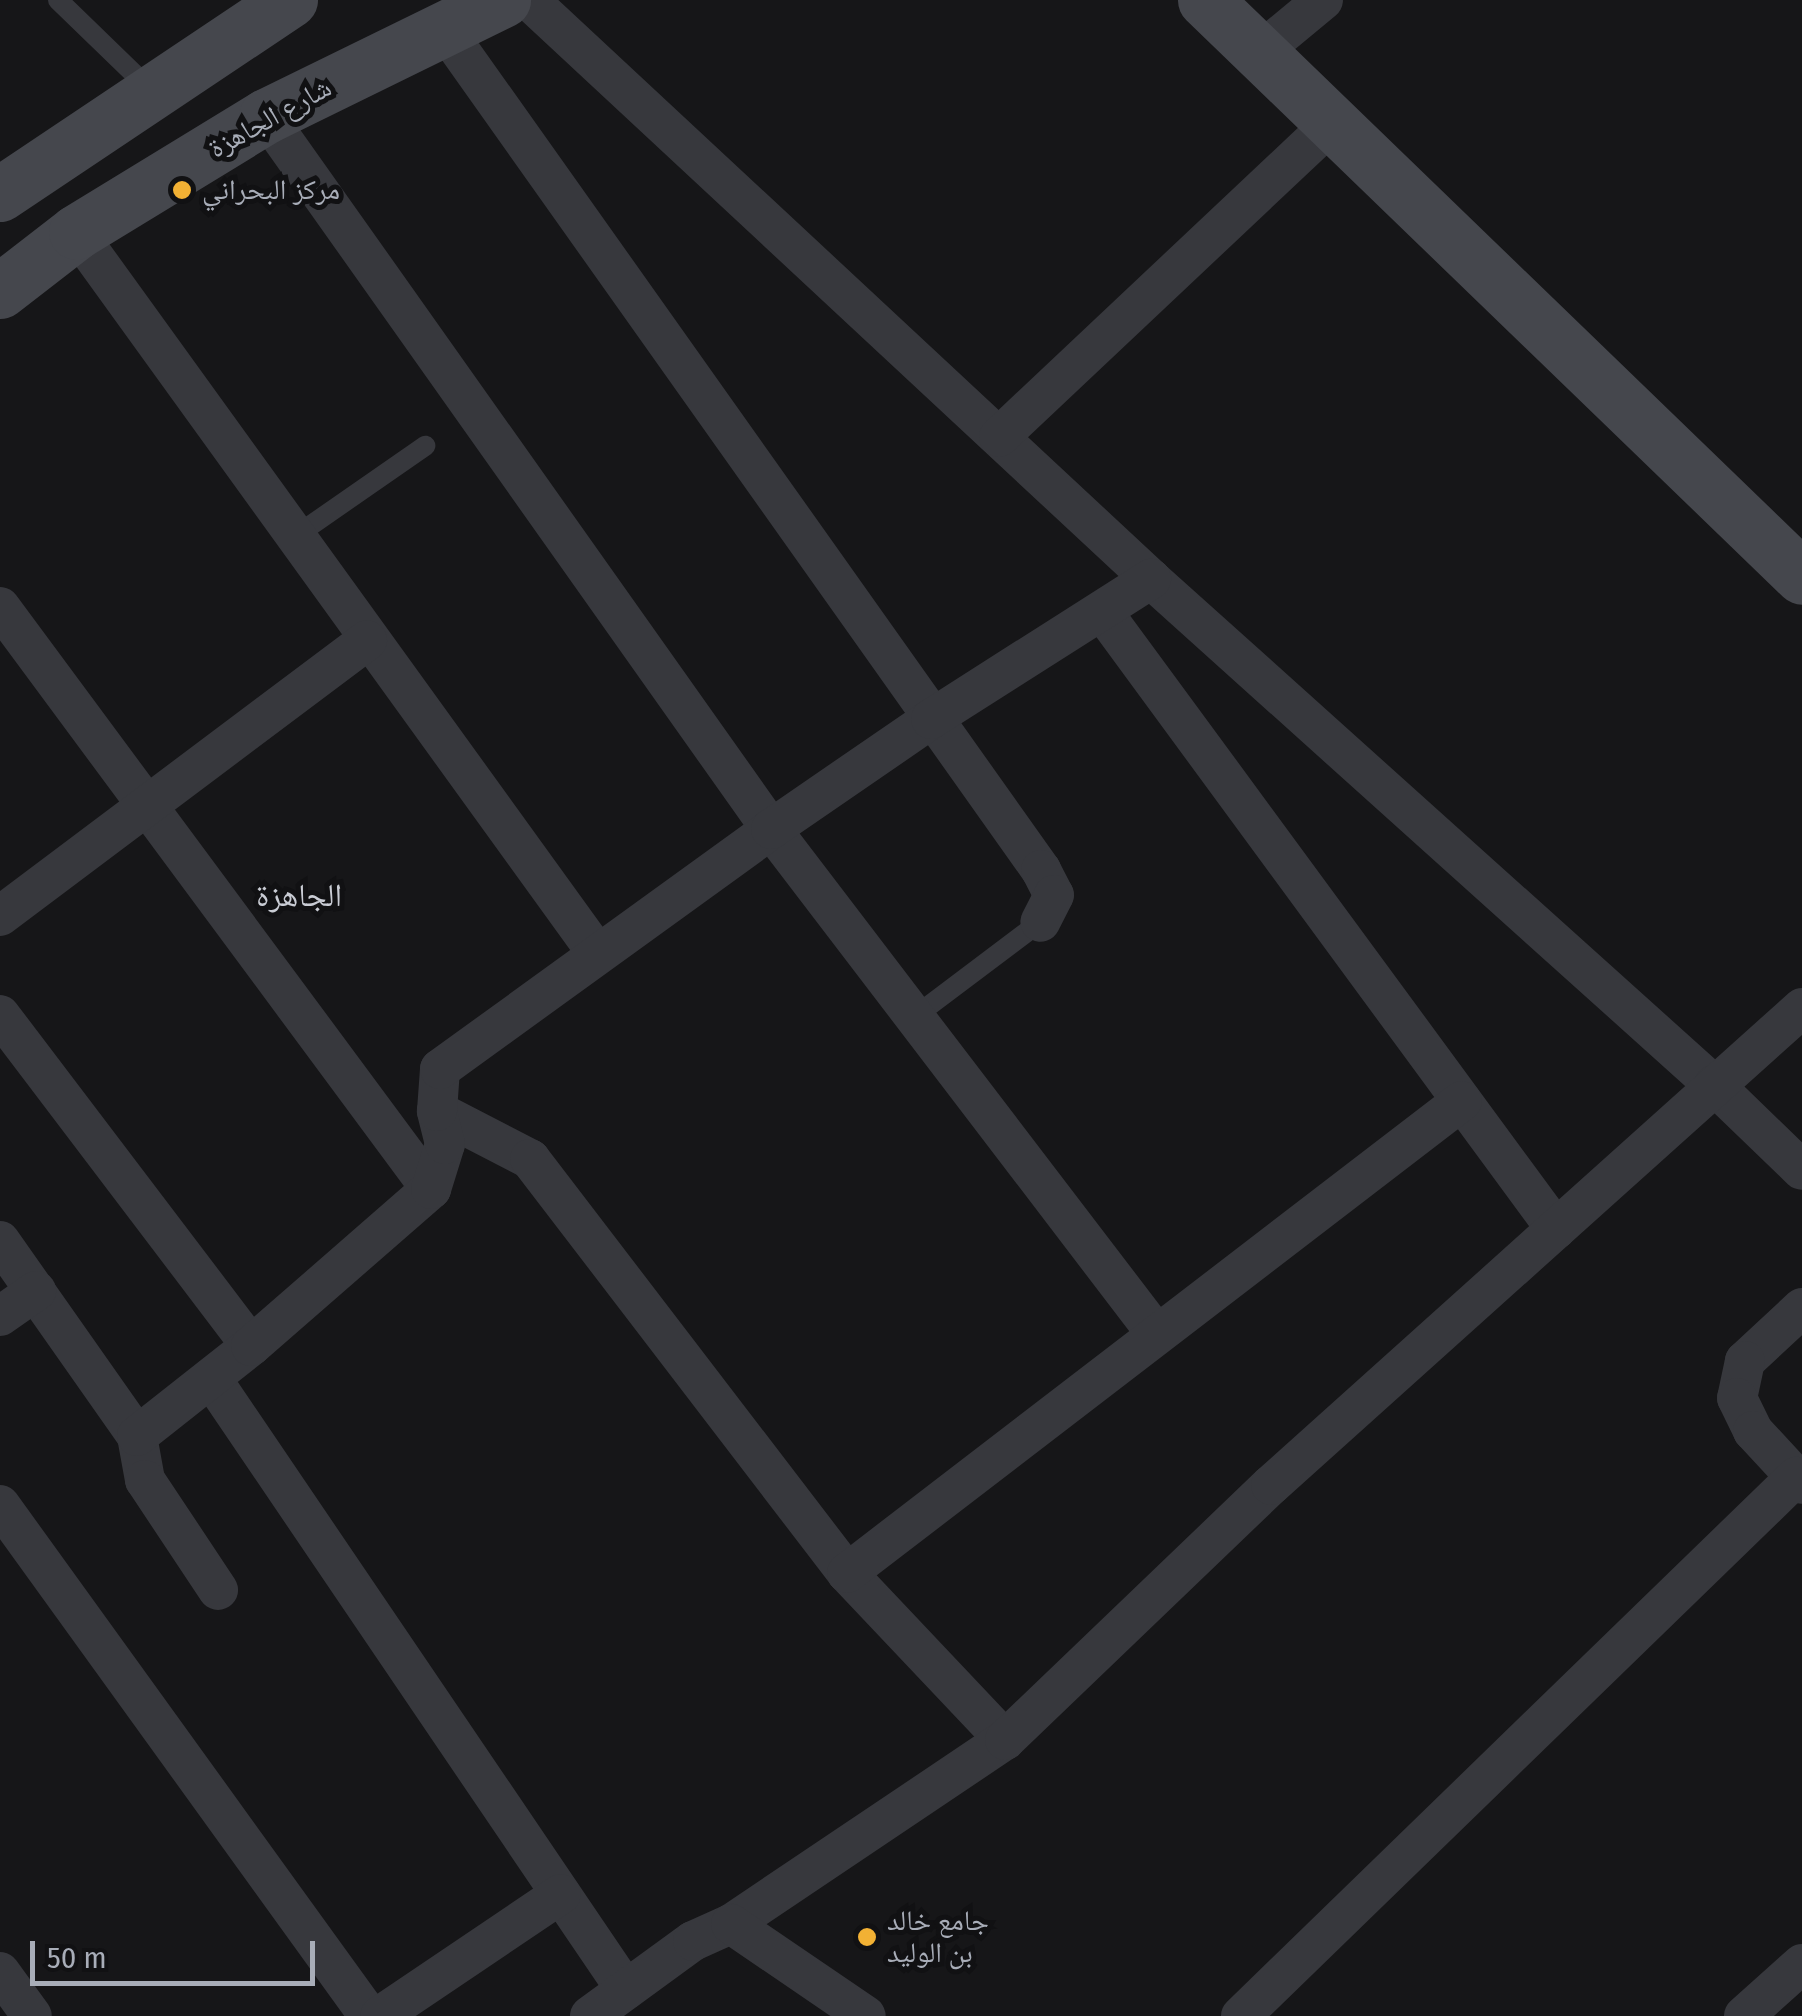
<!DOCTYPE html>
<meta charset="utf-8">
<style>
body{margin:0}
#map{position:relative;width:1802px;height:2016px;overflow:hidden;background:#161618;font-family:"Fira Sans Condensed","Noto Naskh Arabic",sans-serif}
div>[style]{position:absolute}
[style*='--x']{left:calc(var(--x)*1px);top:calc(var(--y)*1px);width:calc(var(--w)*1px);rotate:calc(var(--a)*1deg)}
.lane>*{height:20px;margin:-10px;padding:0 10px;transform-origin:10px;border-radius:10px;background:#37383d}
.street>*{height:40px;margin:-20px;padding:0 20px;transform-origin:20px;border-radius:20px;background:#37383d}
.secondary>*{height:55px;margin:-27.5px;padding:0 27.5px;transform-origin:27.5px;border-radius:27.5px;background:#45474d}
.dots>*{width:28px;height:28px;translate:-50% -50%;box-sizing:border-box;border:5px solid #111113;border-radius:50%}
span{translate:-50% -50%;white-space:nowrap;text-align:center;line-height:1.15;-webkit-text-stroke:10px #111113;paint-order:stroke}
.street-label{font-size:28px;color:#a8adb8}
.poi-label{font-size:28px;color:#a8adb8}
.left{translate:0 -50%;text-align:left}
.quarter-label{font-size:32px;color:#c9ccd4}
.scale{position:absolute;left:30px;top:1941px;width:285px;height:45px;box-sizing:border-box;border:5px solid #a8adb8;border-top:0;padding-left:12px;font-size:30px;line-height:35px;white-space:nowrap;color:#a8adb8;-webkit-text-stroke:8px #111113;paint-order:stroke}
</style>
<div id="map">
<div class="lane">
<i style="--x:58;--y:0;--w:128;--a:44.1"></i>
<i style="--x:294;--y:537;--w:160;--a:-34.8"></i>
<i style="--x:914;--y:1017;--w:158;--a:-37"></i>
</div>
<div class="street">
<i style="--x:529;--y:0;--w:850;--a:42.95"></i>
<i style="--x:1151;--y:579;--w:757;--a:41.95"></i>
<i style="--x:1714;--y:1085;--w:122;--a:44"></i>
<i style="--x:443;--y:27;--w:1034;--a:54.65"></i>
<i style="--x:1041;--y:870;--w:28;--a:63"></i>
<i style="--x:1054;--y:895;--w:30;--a:117"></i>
<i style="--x:1259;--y:53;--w:83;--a:-39.6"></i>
<i style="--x:266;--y:116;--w:874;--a:54.69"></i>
<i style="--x:771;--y:829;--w:633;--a:52.64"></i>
<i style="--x:76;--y:232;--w:890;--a:54.15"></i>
<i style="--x:999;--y:437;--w:458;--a:-43.3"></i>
<i style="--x:0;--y:607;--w:724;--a:53.48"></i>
<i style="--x:1102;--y:611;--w:767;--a:53.7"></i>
<i style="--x:0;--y:916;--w:459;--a:-36.9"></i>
<i style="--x:0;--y:1015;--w:415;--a:52.8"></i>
<i style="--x:437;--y:1111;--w:105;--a:27.3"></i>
<i style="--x:530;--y:1159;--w:521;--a:52.56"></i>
<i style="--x:847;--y:1573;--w:230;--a:46.6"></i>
<i style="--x:0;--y:1241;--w:238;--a:54.9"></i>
<i style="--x:137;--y:1436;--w:45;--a:79.7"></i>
<i style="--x:145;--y:1480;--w:132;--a:56.4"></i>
<i style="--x:1802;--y:1308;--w:78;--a:137.1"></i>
<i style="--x:1745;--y:1361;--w:38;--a:102"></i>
<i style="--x:1737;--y:1398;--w:37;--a:64"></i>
<i style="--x:1753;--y:1431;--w:72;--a:47.2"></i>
<i style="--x:0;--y:1316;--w:44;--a:-34.8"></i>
<i style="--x:211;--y:1378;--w:739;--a:55.86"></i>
<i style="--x:137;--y:1436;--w:145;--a:-38.3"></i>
<i style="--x:251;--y:1346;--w:239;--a:-41.1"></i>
<i style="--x:431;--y:1189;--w:47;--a:-72.7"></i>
<i style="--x:445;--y:1144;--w:34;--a:-104"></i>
<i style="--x:437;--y:1111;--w:42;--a:-85.9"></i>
<i style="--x:440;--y:1069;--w:409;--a:-35.9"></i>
<i style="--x:771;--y:829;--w:194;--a:-34.5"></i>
<i style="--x:931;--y:719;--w:261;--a:-32.5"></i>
<i style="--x:0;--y:1505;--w:630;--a:54.17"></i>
<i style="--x:847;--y:1573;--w:775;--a:-37.51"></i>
<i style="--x:731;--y:1924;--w:330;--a:-33.9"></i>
<i style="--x:1005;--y:1740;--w:368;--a:-43.8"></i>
<i style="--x:1271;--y:1485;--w:714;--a:-41.93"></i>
<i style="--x:0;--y:1972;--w:54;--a:54"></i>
<i style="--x:380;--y:2016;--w:218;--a:-34"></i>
<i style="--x:590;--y:2016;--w:127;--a:-36.1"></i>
<i style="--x:693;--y:1941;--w:42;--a:-24.1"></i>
<i style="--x:731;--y:1924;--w:163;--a:34.3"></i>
<i style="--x:1241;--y:2016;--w:774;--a:-44.16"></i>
<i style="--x:1744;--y:2016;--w:78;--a:-41.9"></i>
</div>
<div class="secondary">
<i style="--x:1205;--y:0;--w:830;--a:44.02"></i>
<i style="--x:0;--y:194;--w:349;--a:-33.8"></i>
<i style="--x:0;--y:291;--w:96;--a:-37.8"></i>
<i style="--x:76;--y:232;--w:223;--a:-31.4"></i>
<i style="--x:266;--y:116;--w:264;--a:-26.1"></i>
</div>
<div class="dots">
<i style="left:182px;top:190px;background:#f2b134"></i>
<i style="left:867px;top:1937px;background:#f2b134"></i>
</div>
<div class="street-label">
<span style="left:270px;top:118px;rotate:-29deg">شارع الجاهزة</span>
</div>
<div class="poi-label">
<span class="left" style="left:202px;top:190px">مركز البحراني</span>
<span class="left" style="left:887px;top:1937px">جامع خالد<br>بن الوليد</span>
</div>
<div class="quarter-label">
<span style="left:299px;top:895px">الجاهزة</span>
</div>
<div class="scale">50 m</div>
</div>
